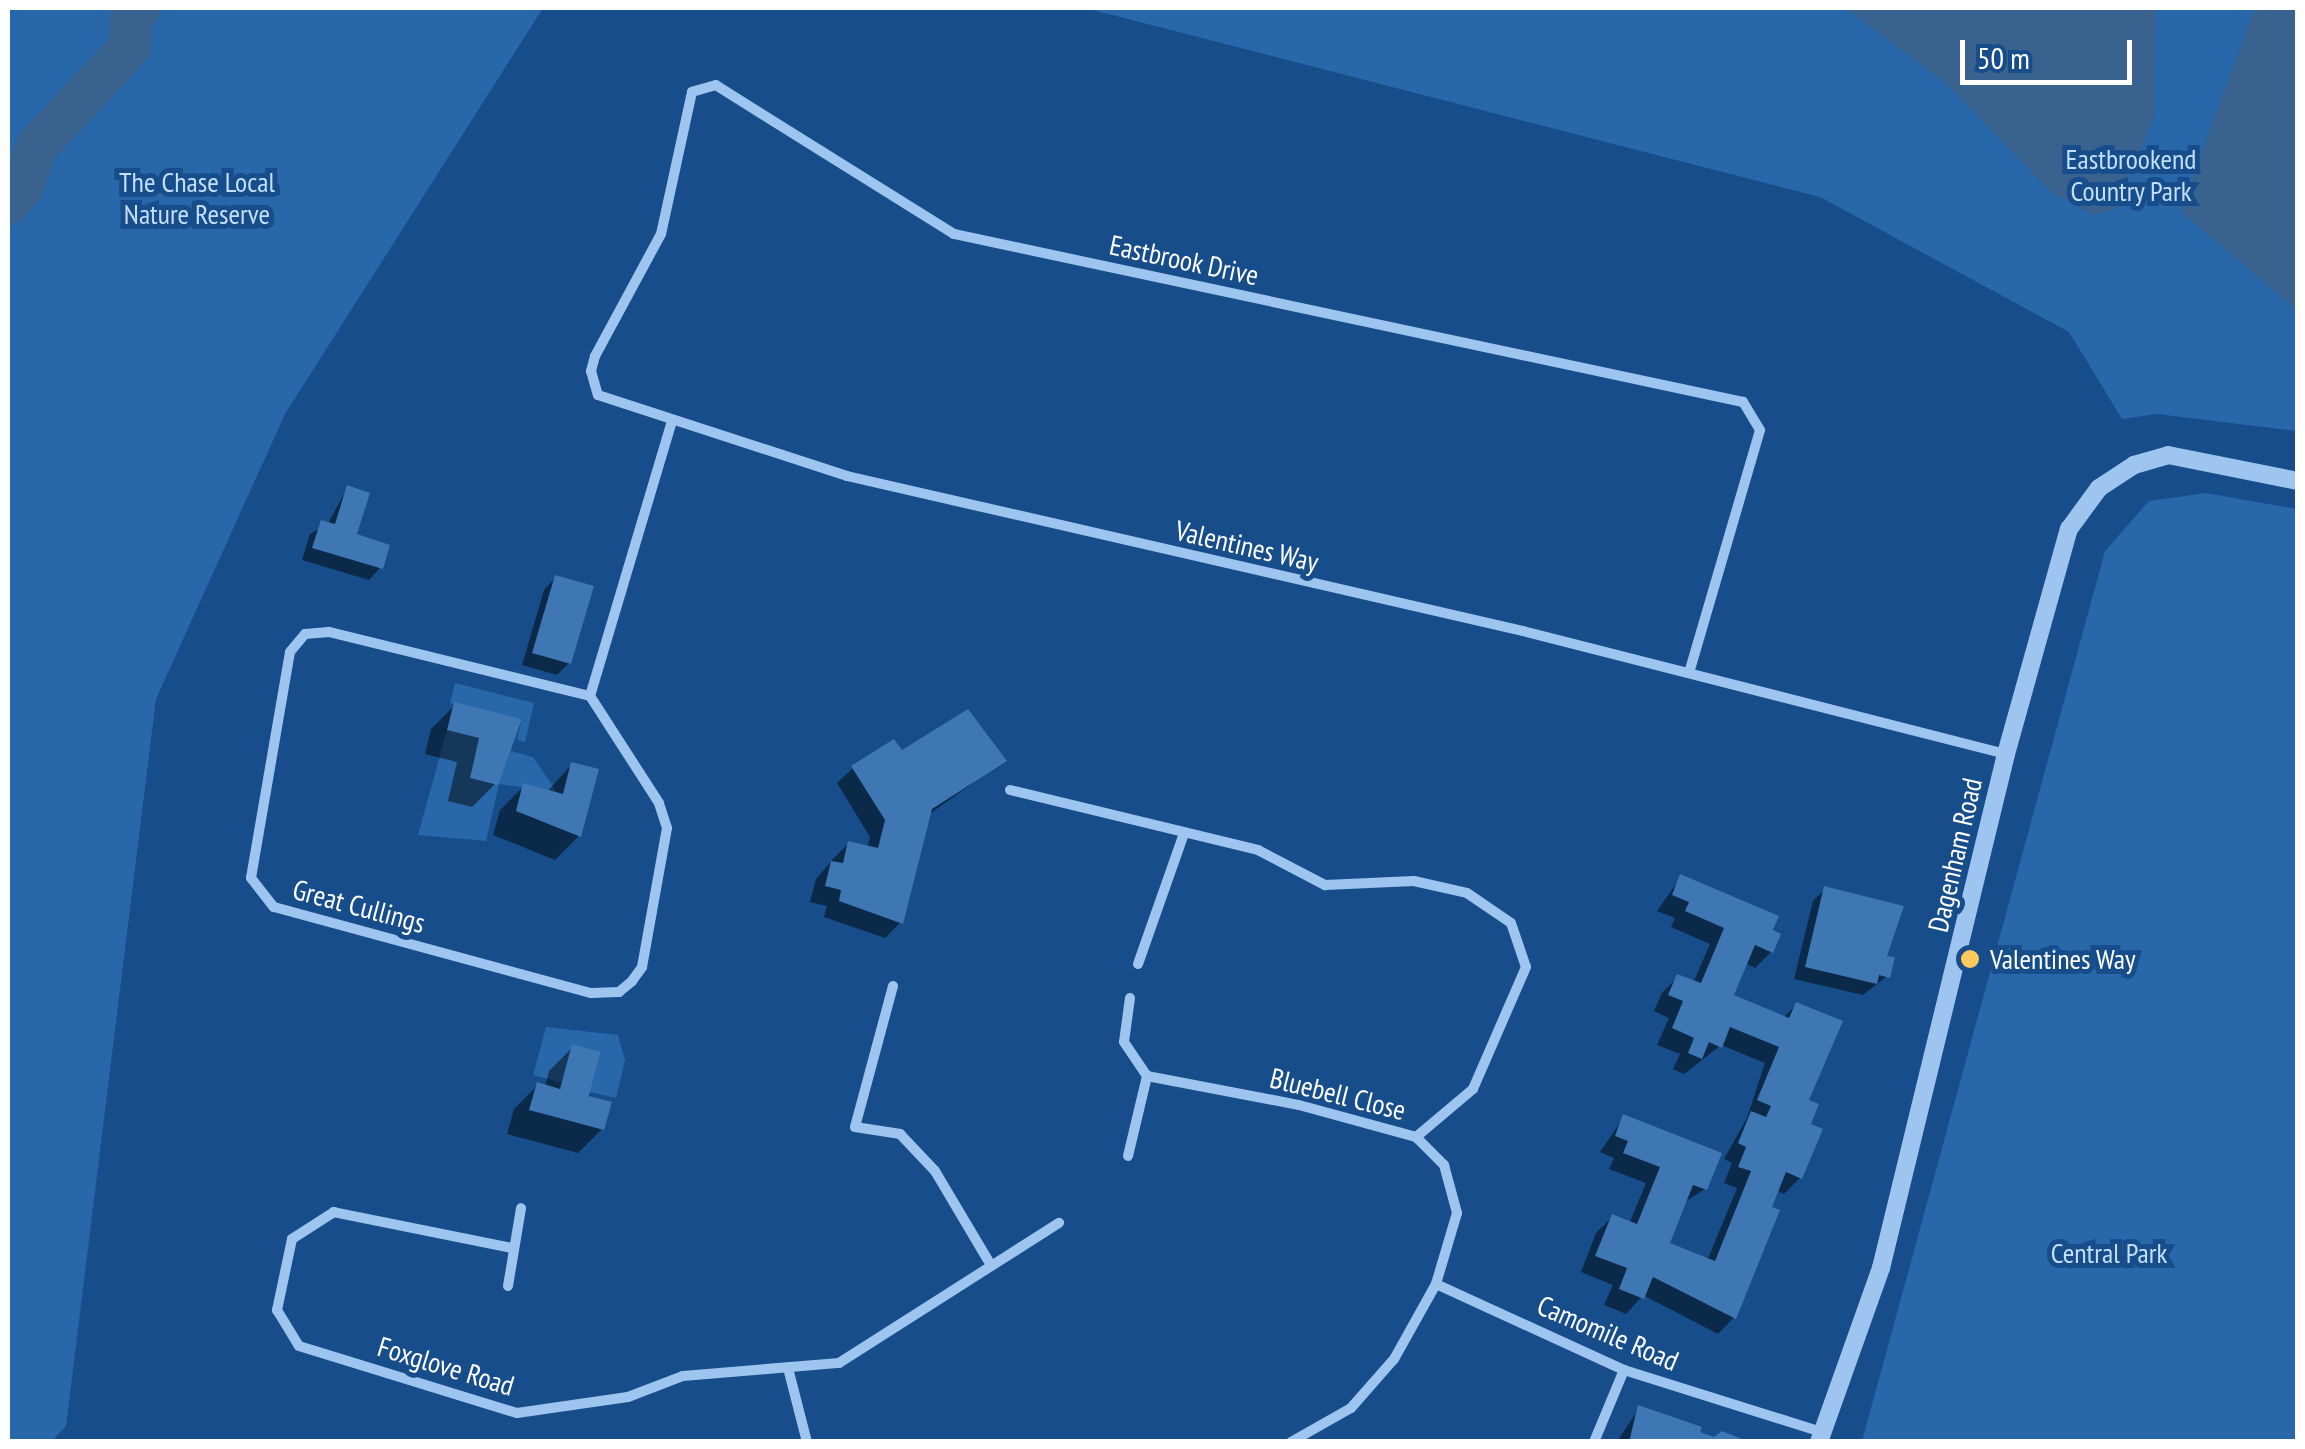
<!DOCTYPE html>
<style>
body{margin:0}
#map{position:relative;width:2305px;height:1449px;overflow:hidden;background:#164d8a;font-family:"PT Sans Narrow",sans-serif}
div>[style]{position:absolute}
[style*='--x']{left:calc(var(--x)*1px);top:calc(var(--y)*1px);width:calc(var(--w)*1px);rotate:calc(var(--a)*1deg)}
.green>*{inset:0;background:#2867a9}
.water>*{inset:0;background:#3a628f}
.shadow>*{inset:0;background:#0007}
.river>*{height:42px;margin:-21px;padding:0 21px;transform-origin:21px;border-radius:21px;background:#3a628f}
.building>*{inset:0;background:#3e77b3}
.minor>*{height:10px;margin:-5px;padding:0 5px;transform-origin:5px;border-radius:5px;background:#9ec5ef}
.tertiary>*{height:18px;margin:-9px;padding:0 9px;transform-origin:9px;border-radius:9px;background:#9ec5ef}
.dots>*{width:28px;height:28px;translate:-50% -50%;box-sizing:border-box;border:5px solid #164d8a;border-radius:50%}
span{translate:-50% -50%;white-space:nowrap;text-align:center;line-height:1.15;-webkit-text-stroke:10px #164d8a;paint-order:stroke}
.park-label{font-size:28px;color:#c4dffb}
.street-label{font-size:28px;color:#fff}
.poi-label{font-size:28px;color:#fff}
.left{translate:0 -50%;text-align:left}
.frame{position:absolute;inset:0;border:10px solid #fff;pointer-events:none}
.scale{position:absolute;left:1960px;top:40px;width:172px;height:45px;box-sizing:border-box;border:5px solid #fff;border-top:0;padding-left:12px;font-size:30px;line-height:35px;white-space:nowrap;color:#fff;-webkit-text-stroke:8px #164d8a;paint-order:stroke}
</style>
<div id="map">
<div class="green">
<i style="clip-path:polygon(8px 8px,543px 8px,285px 414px,156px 699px,66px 1426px,51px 1442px,8px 1441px)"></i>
<i style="clip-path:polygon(1085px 8px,2297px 8px,2297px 431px,2157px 414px,2122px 419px,2069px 332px,1820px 197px)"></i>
<i style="clip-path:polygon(2206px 493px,2297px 509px,2297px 1441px,1862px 1441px,2105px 551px,2149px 501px)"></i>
<i style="clip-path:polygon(455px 683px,534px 703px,525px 742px,517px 740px,522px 719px,450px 703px)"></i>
<i style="clip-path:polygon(447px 730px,479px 738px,470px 778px,498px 784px,507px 750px,533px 757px,557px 792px,499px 784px,486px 841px,418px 835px)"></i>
<i style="clip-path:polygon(546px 1027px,618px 1035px,625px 1060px,616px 1098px,590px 1092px,601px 1053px,562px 1083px,533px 1075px)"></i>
</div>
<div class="water">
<i style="clip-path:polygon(1845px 8px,2156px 8px,2154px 117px,2117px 209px,2094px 215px,2051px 192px,1946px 83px)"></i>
<i style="clip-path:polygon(2255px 8px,2297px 8px,2297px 310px,2180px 211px)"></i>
</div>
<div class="shadow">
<i style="clip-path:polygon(347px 488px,354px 536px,380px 568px,369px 580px,302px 560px,310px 534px,328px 524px)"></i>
<i style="clip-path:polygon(555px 578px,569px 663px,557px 675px,522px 665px,544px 590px)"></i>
<i style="clip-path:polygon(455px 705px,519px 721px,496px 783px,472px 807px,448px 801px,457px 762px,425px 754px,431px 729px)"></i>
<i style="clip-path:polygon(901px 754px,1004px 761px,928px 815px,901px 922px,885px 938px,824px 917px,827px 906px,810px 902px,816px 879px,833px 859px,849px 843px,867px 848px,870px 837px,837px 783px,853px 768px)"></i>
<i style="clip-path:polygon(572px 764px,579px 836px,555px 860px,493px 835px,500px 810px,524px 786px,547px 792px)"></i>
<i style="clip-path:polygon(1681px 877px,1770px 932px,1771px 952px,1755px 968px,1745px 963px,1730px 996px,1783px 1018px,1797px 1004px,1806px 1102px,1800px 1178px,1784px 1194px,1776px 1190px,1769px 1208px,1777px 1212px,1733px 1318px,1718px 1334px,1643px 1295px,1626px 1314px,1604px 1305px,1613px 1285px,1581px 1272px,1596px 1233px,1612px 1217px,1629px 1224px,1646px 1183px,1609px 1169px,1614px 1158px,1600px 1152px,1624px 1117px,1705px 1189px,1683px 1203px,1666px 1244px,1707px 1261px,1737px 1188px,1724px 1183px,1732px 1163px,1724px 1159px,1747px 1118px,1765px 1063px,1721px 1045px,1684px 1074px,1673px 1069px,1680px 1054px,1657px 1045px,1669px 1018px,1654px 1011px,1662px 993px,1678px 977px,1693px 983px,1710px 944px,1671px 927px,1675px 918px,1657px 911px)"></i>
<i style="clip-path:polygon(1825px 889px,1884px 958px,1887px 976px,1863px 995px,1794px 979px,1813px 901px)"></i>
<i style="clip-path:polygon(573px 1047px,602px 1129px,578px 1153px,507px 1134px,514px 1109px,538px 1085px,545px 1087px,549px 1071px)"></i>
<i style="clip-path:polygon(1639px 1408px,1715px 1440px,1743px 1441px,1617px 1442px)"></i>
</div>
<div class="river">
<i style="--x:8;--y:204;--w:23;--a:-49"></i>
<i style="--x:23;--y:187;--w:43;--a:-71.1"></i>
<i style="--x:37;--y:146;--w:136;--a:-46.8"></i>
<i style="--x:130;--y:47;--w:29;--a:-88"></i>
<i style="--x:131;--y:18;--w:13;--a:-48"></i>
</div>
<div class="building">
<i style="clip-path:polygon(347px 485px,370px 493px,357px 534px,390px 545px,383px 569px,312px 548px,321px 520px,335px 524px)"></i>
<i style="clip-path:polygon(555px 575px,594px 586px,571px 664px,532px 653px)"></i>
<i style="clip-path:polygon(454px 702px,522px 719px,498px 785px,470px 778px,479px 738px,447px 730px)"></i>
<i style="clip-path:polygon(968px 709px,1007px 761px,932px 809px,903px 924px,839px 901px,841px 890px,825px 886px,831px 861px,843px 863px,848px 841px,878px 848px,885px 820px,851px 766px,894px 739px,902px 750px)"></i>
<i style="clip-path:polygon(571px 762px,599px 769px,581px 837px,516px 811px,523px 783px,563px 794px)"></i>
<i style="clip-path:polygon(1680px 874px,1779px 916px,1773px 930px,1781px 934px,1773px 953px,1755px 945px,1734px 995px,1789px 1018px,1796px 1002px,1843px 1021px,1809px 1100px,1819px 1104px,1811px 1124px,1823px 1129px,1802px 1179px,1786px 1172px,1772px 1207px,1780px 1210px,1736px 1319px,1653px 1277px,1644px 1299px,1619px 1289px,1627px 1268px,1595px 1256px,1612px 1214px,1637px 1224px,1660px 1167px,1623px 1153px,1628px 1141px,1615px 1136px,1623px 1114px,1722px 1153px,1707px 1190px,1693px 1185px,1670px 1243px,1715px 1261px,1751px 1171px,1738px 1167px,1746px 1147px,1738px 1143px,1751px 1111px,1766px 1117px,1771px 1106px,1757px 1100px,1779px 1047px,1730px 1027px,1722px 1048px,1709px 1042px,1702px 1059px,1688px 1053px,1694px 1038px,1672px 1028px,1683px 1001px,1668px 995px,1677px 974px,1701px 983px,1724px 928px,1685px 911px,1689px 902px,1672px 895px)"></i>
<i style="clip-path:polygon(1824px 886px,1904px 906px,1887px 956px,1895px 957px,1890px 978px,1879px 975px,1877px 984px,1805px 967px)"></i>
<i style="clip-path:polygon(572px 1044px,601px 1052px,589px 1096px,612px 1102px,604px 1130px,529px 1110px,537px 1082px,560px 1089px)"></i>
<i style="clip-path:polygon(1638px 1405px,1702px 1427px,1700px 1432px,1714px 1437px,1722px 1431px,1749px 1442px,1629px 1442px)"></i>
</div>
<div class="minor">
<i style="--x:1689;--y:673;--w:253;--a:-73.7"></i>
<i style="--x:1760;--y:430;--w:33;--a:-121"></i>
<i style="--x:1743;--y:402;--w:807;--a:-167.98"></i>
<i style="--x:954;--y:234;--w:281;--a:-148"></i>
<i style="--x:716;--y:85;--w:25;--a:164"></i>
<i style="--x:692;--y:92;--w:145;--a:102.3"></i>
<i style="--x:661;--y:234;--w:139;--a:118.4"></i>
<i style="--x:595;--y:356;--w:16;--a:105"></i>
<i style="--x:591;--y:371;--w:25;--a:74"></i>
<i style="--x:598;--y:395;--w:262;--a:18"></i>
<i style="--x:847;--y:476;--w:694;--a:12.91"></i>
<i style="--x:1523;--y:631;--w:498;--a:14.3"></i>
<i style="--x:590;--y:696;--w:269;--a:-166.2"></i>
<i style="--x:329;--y:632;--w:24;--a:175"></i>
<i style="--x:305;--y:634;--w:23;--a:130"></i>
<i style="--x:290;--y:652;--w:229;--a:99.8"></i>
<i style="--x:251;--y:878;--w:37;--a:52"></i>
<i style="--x:274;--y:907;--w:328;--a:15.2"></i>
<i style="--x:591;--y:993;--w:28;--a:-2"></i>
<i style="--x:619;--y:992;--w:17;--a:-40"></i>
<i style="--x:632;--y:981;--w:17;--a:-54"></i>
<i style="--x:642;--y:967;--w:141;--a:-79.8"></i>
<i style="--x:667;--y:828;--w:26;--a:-108"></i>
<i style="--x:659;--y:803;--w:127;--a:-122.8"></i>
<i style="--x:590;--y:696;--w:287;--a:-73.4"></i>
<i style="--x:1010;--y:790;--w:255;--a:13.6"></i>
<i style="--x:1258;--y:850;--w:76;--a:27.6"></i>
<i style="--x:1325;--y:885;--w:89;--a:-2.6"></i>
<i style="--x:1414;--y:881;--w:54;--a:12.8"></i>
<i style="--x:1467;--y:893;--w:53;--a:34.3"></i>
<i style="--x:1511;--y:923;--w:46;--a:71.2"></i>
<i style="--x:1526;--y:967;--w:133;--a:113.5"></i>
<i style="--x:1473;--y:1089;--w:75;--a:139.9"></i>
<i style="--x:1138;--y:964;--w:136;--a:-70.6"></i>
<i style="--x:893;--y:986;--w:146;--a:105.1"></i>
<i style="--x:855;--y:1127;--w:46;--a:8.8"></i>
<i style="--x:900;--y:1134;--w:51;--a:46.6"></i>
<i style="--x:935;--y:1171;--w:106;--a:59.3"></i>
<i style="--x:1130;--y:998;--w:44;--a:97.8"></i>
<i style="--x:1124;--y:1042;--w:41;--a:55.9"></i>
<i style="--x:1147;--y:1076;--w:155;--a:10.8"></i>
<i style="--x:1299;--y:1105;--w:121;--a:15.3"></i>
<i style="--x:1416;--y:1137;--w:40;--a:45"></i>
<i style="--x:1444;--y:1165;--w:50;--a:74.8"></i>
<i style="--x:1457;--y:1213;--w:74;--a:106.5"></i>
<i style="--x:1436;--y:1284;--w:86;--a:119.2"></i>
<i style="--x:1394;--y:1359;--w:65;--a:131.3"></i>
<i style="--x:1351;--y:1408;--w:69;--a:150.5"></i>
<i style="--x:1128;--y:1156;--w:82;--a:-76.6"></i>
<i style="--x:512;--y:1248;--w:182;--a:-168.6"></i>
<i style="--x:334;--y:1212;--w:50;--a:147.3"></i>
<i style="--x:292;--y:1239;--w:73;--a:101.9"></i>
<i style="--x:277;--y:1310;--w:42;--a:58.6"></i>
<i style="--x:299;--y:1346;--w:228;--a:17.1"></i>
<i style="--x:517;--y:1413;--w:112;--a:-8.2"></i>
<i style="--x:628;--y:1397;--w:59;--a:-20.9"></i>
<i style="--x:683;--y:1376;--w:157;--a:-4.8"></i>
<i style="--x:839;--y:1363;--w:261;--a:-32.5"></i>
<i style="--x:1436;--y:1284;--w:207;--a:24.6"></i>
<i style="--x:1624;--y:1370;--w:207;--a:17.4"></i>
<i style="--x:508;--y:1286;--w:79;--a:-80.5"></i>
<i style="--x:789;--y:1372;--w:72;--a:75.6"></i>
<i style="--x:1594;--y:1442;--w:78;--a:-67.4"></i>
</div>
<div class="tertiary">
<i style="--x:1819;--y:1442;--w:185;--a:-70.4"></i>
<i style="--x:1881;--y:1268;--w:529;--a:-76.33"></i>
<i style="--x:2006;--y:754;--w:234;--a:-74.4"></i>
<i style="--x:2069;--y:529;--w:51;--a:-53.8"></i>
<i style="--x:2099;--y:488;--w:42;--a:-33.3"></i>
<i style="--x:2134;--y:465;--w:35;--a:-16"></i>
<i style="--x:2168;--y:455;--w:133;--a:11.3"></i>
</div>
<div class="dots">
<i style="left:1970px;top:959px;background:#ffca5c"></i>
</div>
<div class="park-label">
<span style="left:2131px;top:175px">Eastbrookend<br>Country Park</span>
<span style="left:197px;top:198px">The Chase Local<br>Nature Reserve</span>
<span style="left:2109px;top:1253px">Central Park</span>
</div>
<div class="street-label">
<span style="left:1184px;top:260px;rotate:12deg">Eastbrook Drive</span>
<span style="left:1247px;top:546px;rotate:13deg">Valentines Way</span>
<span style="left:1955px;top:855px;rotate:-77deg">Dagenham Road</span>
<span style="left:359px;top:906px;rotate:15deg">Great Cullings</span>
<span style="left:1338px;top:1094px;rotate:14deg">Bluebell Close</span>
<span style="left:1608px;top:1333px;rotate:23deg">Camomile Road</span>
<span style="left:446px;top:1366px;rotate:17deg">Foxglove Road</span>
</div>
<div class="poi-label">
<span class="left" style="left:1990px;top:959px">Valentines Way</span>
</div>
<div class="frame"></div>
<div class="scale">50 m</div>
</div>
